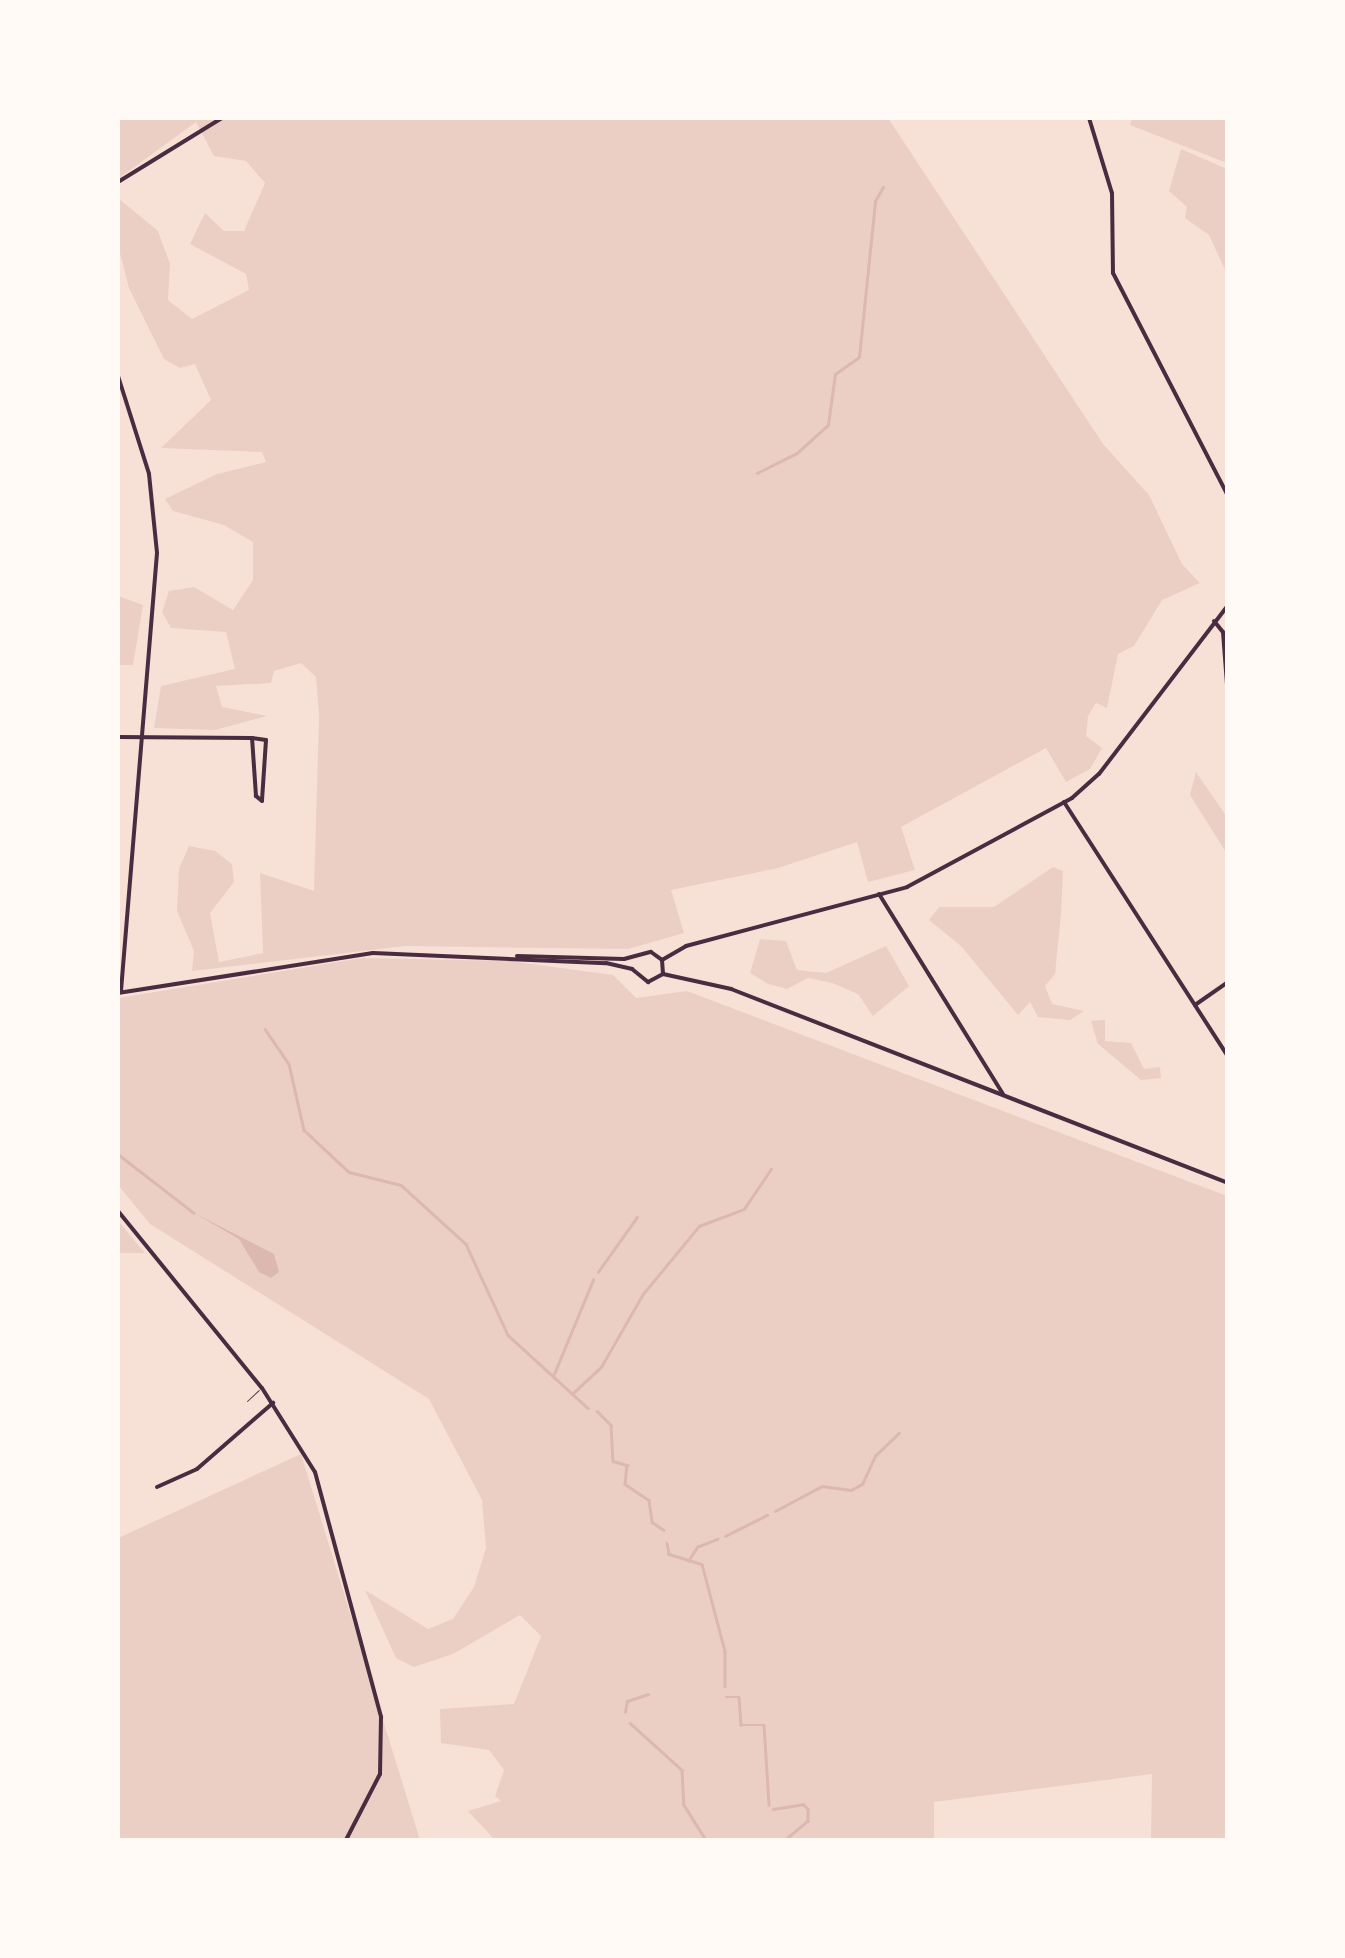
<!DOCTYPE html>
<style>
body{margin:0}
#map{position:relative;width:1345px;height:1958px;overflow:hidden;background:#f7e1d7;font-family:Poppins,sans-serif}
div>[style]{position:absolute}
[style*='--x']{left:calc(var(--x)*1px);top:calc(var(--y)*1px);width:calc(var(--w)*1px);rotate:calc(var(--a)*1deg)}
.green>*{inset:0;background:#ebcfc5}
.water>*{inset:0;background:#dcb8b0}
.stream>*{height:2.5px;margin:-1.25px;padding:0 1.25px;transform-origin:1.25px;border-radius:1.25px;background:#dcb8b0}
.service>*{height:1px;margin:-0.5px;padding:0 0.5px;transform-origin:0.5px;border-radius:0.5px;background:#4a2c40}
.minor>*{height:4px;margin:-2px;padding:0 2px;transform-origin:2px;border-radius:2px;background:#4a2c40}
.tertiary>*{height:4px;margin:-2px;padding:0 2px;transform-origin:2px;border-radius:2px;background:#4a2c40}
span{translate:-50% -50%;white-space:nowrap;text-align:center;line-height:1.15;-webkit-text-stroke:10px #fffaf5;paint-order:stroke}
.frame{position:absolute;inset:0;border:120px solid #fffaf5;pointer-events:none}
</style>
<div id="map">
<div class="green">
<i style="clip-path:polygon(118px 118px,888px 118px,1103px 444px,1149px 495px,1182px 564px,1200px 583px,1162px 600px,1134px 646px,1118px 654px,1107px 708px,1096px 703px,1088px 716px,1086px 736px,1102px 748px,1090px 769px,1066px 782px,1046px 748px,901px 827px,915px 870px,868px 882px,857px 842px,778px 868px,671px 890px,684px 933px,628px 949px,405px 946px,192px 971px,194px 951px,177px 911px,179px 869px,189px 846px,215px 851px,232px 864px,234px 882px,210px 913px,219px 962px,263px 953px,260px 873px,314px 891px,319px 716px,316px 677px,301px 663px,274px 671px,271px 683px,216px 686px,222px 707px,267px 716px,215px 730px,154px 728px,161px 686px,235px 669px,226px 632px,171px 628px,162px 612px,169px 591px,194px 587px,233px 610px,253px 580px,253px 542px,224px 525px,173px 511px,165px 499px,217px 474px,266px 462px,262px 452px,161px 448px,211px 400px,195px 364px,180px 368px,164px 359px,129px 288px,118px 246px,118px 198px,158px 231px,170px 264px,168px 300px,192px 319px,249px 290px,246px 274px,190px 244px,205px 213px,224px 231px,244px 231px,265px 183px,246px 161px,214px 156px,196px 122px,118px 179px)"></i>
<i style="clip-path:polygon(1132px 118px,1227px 118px,1227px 163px,1130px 125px)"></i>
<i style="clip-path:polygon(1181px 149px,1227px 169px,1227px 274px,1209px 235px,1185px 218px,1187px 207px,1169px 191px)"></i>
<i style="clip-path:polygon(118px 596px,143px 605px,133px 665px,118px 665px)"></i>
<i style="clip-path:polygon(1196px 772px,1227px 817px,1227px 854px,1190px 795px)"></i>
<i style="clip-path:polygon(1053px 867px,1063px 871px,1061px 914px,1055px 974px,1045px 986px,1052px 1004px,1084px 1011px,1070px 1020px,1038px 1017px,1030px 1002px,1018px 1015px,961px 946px,929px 920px,939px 907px,994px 907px)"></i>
<i style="clip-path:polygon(760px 939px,786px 941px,797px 970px,826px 973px,886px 946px,909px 986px,873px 1016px,858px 994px,832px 983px,808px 978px,787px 989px,768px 984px,750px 973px)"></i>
<i style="clip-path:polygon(362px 958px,510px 961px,613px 975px,636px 998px,687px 991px,1227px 1196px,1227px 1840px,1151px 1840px,1152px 1774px,934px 1802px,934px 1840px,495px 1840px,468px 1811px,501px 1801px,495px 1796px,504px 1770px,489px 1750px,441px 1743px,440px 1709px,514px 1704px,541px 1636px,520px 1615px,453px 1654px,414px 1667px,396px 1658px,365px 1590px,428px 1629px,453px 1619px,474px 1587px,486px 1548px,482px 1500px,429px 1399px,150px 1224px,118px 1185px,118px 998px)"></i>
<i style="clip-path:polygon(1105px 1020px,1105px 1041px,1131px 1043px,1144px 1069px,1160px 1067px,1161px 1078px,1141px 1080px,1098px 1044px,1091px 1021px)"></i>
<i style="clip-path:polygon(118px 1221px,145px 1253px,118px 1253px)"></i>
<i style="clip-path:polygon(301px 1454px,420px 1840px,118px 1840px,118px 1538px)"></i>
</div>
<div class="water">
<i style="clip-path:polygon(194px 1213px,274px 1254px,279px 1272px,271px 1278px,259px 1272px,239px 1239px)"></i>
</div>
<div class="stream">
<i style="--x:757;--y:473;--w:45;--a:-26.6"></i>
<i style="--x:797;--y:453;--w:42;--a:-42.1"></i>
<i style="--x:828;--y:425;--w:51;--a:-82.2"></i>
<i style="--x:835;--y:374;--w:29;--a:-35"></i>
<i style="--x:859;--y:357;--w:157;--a:-84.1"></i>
<i style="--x:875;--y:201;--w:16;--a:-60"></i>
<i style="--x:265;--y:1029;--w:42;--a:55.6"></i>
<i style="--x:289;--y:1064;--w:68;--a:77.2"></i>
<i style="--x:304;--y:1130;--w:62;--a:43"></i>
<i style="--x:349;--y:1172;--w:54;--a:14"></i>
<i style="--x:401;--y:1185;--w:88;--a:42.2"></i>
<i style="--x:466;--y:1244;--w:100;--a:65.2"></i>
<i style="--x:508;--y:1335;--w:108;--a:42.4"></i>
<i style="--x:118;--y:1154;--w:96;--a:37.8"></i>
<i style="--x:598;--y:1272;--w:67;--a:-54.7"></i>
<i style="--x:554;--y:1374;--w:102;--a:-67.5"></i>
<i style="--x:572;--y:1394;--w:40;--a:-43"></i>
<i style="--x:601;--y:1367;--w:84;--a:-60.1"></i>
<i style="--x:643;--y:1294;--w:88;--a:-50.5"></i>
<i style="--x:699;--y:1226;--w:48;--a:-20.7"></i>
<i style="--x:744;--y:1209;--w:48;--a:-56"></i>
<i style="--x:597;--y:1411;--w:20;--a:45"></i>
<i style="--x:611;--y:1425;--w:36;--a:87"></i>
<i style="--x:613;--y:1461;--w:15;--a:16"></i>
<i style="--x:627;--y:1465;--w:19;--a:96"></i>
<i style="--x:625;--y:1484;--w:29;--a:34"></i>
<i style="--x:649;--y:1500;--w:22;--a:82"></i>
<i style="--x:652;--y:1522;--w:14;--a:34"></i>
<i style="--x:775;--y:1511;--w:53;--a:-28"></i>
<i style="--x:822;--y:1486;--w:29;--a:8"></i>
<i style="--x:851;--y:1490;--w:13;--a:-29"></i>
<i style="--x:862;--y:1484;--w:31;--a:-65"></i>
<i style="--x:875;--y:1456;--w:33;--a:-44"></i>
<i style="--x:725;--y:1536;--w:47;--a:-26.6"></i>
<i style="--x:667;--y:1543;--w:11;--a:80"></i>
<i style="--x:669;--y:1554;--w:34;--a:17"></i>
<i style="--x:702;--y:1564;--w:90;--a:75.2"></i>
<i style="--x:725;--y:1651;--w:35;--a:90"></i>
<i style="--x:688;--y:1561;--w:17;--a:-57"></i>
<i style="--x:697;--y:1547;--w:22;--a:-22"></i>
<i style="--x:726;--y:1697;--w:13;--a:0"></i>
<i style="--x:739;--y:1697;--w:28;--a:86"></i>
<i style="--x:741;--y:1725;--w:23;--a:0"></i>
<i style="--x:764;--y:1725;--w:80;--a:86.4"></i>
<i style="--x:625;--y:1712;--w:11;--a:-80"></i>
<i style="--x:627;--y:1701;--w:22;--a:-18"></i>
<i style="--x:630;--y:1723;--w:70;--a:42.1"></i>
<i style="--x:682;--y:1770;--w:35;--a:87"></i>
<i style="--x:684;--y:1805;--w:41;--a:57.8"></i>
<i style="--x:773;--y:1809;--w:30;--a:-9"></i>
<i style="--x:803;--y:1804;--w:7;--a:45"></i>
<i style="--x:808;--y:1809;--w:12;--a:90"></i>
<i style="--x:808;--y:1821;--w:30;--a:140"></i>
</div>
<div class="service">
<i style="--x:247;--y:1401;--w:16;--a:-43"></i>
</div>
<div class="minor">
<i style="--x:1089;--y:118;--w:78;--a:73"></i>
<i style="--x:1112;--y:193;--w:80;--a:89.3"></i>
<i style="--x:1113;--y:273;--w:251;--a:62.7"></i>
<i style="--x:118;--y:182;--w:122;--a:-31.6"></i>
<i style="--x:118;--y:376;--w:103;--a:72.4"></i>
<i style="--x:149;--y:474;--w:79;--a:84.2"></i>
<i style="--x:157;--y:553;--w:440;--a:94.7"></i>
<i style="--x:1214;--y:621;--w:14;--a:51"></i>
<i style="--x:1223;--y:632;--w:65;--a:85.6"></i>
<i style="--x:118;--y:737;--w:134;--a:0.4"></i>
<i style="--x:252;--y:738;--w:14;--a:8"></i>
<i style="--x:266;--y:740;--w:61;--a:93.8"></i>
<i style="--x:262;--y:801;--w:8;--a:-140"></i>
<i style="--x:256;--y:796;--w:58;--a:-93.9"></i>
<i style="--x:1064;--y:802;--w:302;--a:57.2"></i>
<i style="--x:879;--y:894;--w:235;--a:58.2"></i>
<i style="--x:663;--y:974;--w:70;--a:12.4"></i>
<i style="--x:731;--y:989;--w:534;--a:21.32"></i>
<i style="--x:1195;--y:1005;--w:40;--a:-34.9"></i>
<i style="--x:118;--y:1211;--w:228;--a:50.9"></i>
<i style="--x:262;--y:1388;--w:99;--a:57.8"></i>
<i style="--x:315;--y:1472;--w:254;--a:74.9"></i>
<i style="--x:381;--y:1717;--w:57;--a:91"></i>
<i style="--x:380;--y:1774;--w:74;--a:117.3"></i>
<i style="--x:157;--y:1487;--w:44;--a:-24.2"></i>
<i style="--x:197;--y:1469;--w:101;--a:-41"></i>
</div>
<div class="tertiary">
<i style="--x:517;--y:956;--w:107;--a:1.6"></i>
<i style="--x:624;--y:959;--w:28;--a:-15"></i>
<i style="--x:651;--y:952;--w:14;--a:36"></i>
<i style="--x:662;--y:960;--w:28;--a:-30"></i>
<i style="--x:686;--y:946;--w:229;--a:-14.9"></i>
<i style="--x:907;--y:887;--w:187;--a:-28.3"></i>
<i style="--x:1072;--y:798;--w:36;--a:-42"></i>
<i style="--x:1099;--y:774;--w:213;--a:-52.6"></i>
<i style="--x:118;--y:993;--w:258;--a:-8.9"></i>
<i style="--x:373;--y:953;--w:233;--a:2.5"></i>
<i style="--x:606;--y:963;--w:27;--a:13"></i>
<i style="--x:632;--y:969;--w:21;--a:39"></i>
<i style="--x:648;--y:982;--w:17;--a:-28"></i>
<i style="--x:663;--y:974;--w:14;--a:-94"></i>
</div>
<div class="frame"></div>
</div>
